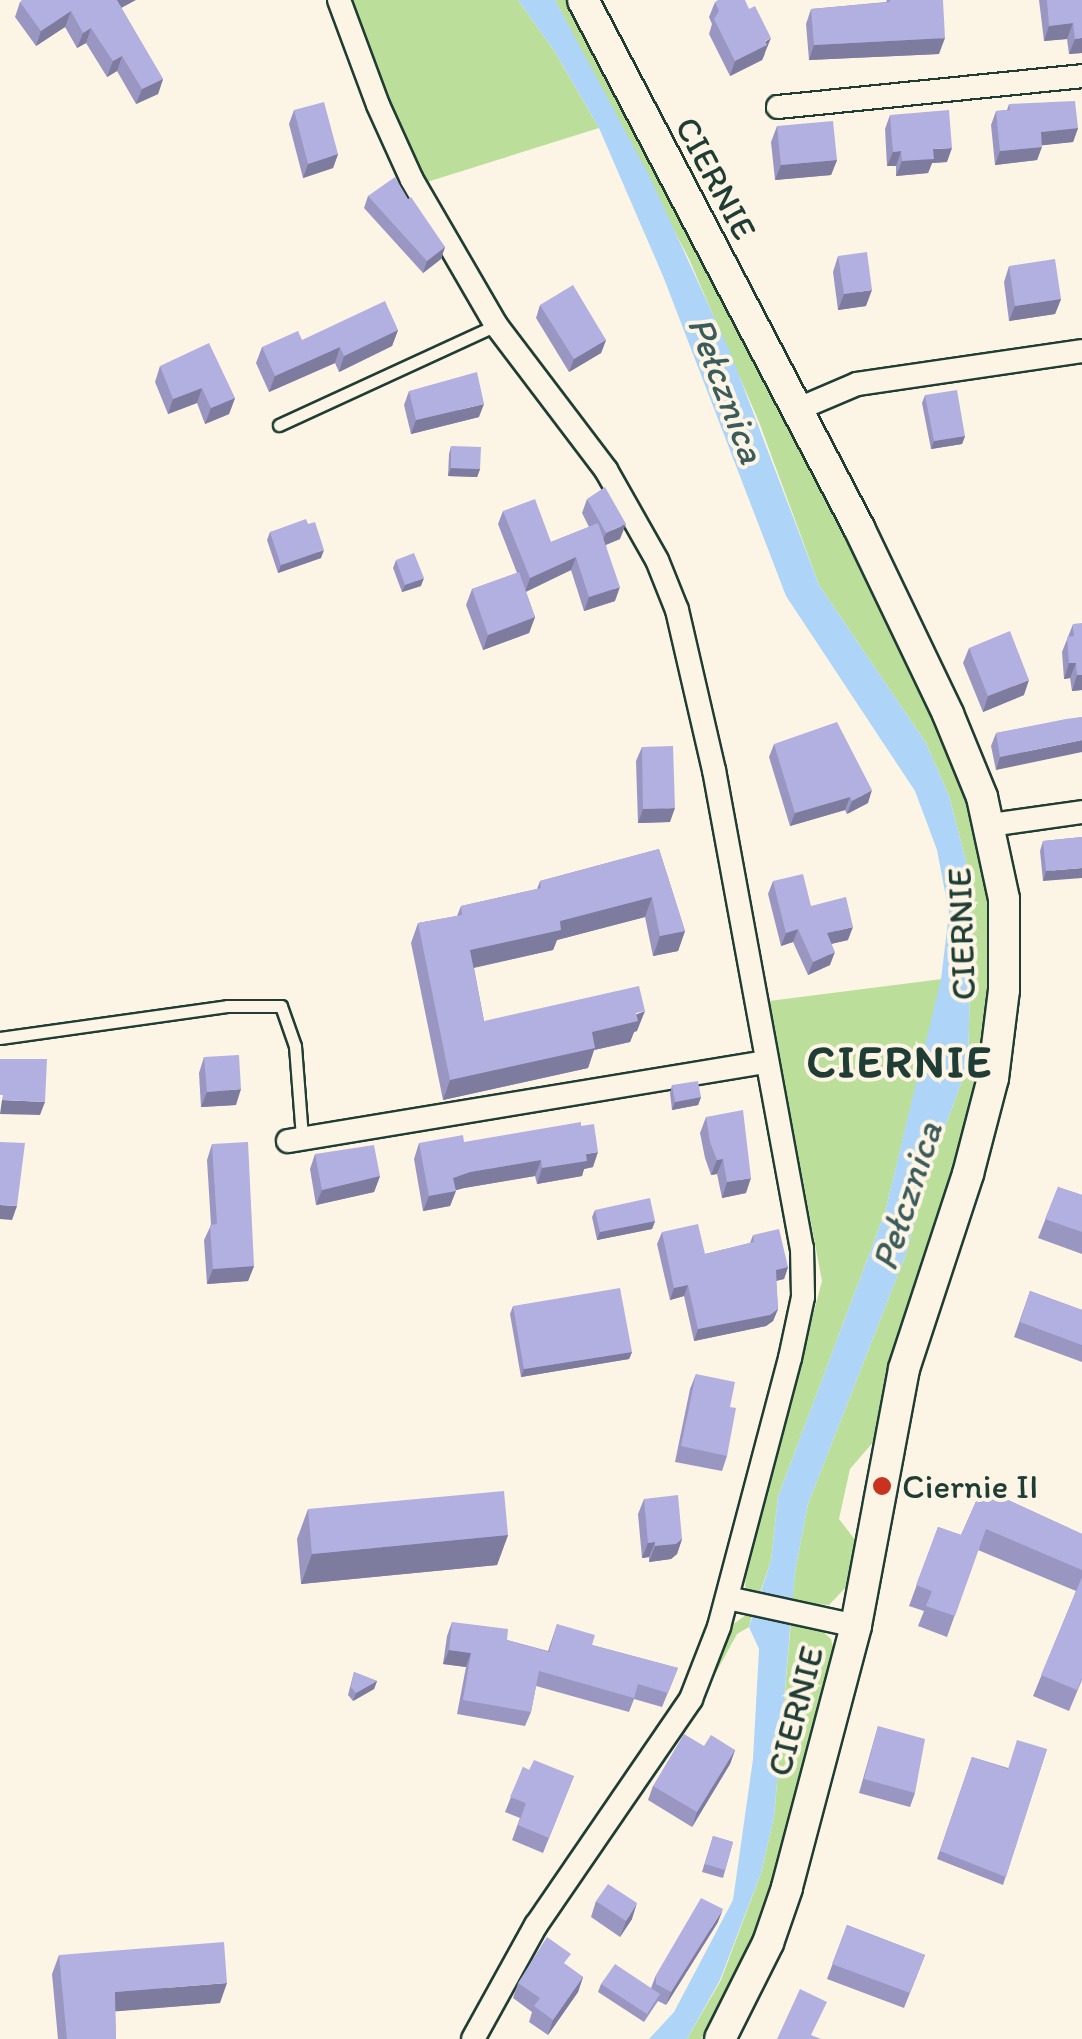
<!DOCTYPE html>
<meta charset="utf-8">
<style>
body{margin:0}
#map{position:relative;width:1082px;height:2039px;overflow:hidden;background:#fcf5e5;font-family:Itim,sans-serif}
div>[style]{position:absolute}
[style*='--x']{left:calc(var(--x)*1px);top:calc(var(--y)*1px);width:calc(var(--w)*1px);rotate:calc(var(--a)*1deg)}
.green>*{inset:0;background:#bbdf9a}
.water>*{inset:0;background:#aed5f8}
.roads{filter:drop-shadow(2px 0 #1f3d34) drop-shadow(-2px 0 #1f3d34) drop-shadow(0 2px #1f3d34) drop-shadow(0 -2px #1f3d34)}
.lane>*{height:11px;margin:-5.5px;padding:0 5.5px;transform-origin:5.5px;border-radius:5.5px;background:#fcf5e5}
.street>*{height:22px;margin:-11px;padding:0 11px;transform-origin:11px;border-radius:11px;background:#fcf5e5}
.secondary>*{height:30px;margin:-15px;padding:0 15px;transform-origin:15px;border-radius:15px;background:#fcf5e5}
.wall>*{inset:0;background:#9997c2}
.shaded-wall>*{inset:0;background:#7d7b9e}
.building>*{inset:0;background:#b2b0e1}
.dots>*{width:28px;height:28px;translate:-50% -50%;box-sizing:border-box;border:5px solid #fcf5e5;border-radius:50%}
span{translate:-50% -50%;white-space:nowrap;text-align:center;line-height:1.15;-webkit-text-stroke:8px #fcf5e5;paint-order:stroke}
.street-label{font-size:35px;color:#1f3d34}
.poi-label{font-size:35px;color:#1f3d34}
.left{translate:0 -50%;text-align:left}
.water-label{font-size:38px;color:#3c5b5b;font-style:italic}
.district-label{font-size:45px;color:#1f3d34;font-weight:700;letter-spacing:2.5px}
</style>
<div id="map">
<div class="green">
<i style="clip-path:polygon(348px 0,518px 0,555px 52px,599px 128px,424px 183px)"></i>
<i style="clip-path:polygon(555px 0,570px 0,750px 344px,939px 721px,986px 852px,994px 949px,982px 1074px,881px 1433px,850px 1469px,839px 1519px,856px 1541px,849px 1584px,829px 1605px,792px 1602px,795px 1572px,808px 1504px,906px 1254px,925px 1181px,968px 1065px,972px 908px,966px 861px,949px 796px,926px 743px,819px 585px,759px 422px,689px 259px)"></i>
<i style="clip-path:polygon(942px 979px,885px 1212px,778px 1497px,771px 1561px,759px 1595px,750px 1594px,745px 1586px,747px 1563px,822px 1281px,769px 1001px)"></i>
<i style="clip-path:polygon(747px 1614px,752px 1615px,749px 1627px,737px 1634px,699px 1704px,727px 1629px)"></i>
<i style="clip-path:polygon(791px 1622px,823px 1632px,831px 1639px,836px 1659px,758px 1939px,753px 1937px,732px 1987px,701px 2039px,687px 2039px,721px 1980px,761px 1873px,774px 1817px)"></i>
</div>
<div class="water">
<i style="clip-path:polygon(518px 0,555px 0,650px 177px,731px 354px,819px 585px,926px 743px,949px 796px,966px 861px,972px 908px,968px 1065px,925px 1181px,906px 1254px,808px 1504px,795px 1572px,774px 1817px,761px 1873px,720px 1980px,687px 2039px,649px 2039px,674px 2012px,733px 1900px,753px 1759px,759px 1649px,749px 1627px,771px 1561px,778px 1497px,885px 1212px,941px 979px,949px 913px,937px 850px,915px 791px,786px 596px,663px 276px,599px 128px,555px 52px)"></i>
</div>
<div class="roads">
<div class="lane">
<i style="--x:279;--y:425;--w:239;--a:-24.7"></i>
<i style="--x:0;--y:1038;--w:229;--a:-8"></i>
<i style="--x:227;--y:1006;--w:54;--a:0"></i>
<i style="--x:281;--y:1006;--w:42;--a:70.7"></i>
<i style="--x:295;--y:1046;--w:92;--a:85.6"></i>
</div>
<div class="street">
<i style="--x:339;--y:0;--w:112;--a:69.6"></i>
<i style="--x:378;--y:105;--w:82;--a:65.6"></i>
<i style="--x:412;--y:180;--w:168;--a:59.9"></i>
<i style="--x:496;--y:325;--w:182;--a:52.8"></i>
<i style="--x:606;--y:470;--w:103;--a:60.5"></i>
<i style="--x:657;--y:560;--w:54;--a:68.2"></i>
<i style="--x:677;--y:610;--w:164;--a:77"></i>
<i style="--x:714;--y:770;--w:486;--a:79.6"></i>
<i style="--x:802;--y:1248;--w:49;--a:88.8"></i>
<i style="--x:803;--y:1297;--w:62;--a:102"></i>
<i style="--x:790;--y:1358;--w:278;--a:104.8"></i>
<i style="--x:719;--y:1627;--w:77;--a:111.3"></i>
<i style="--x:691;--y:1699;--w:274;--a:124.4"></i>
<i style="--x:536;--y:1925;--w:130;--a:118.9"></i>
<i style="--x:778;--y:107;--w:306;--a:-5.8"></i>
<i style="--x:796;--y:410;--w:66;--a:-23.1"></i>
<i style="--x:857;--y:384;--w:227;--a:-8.3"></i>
<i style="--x:990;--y:825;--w:93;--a:-8"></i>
<i style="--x:288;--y:1141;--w:485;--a:-9.4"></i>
<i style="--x:728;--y:1598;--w:131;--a:12.3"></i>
</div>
<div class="secondary">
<i style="--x:583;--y:0;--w:596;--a:62.4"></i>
<i style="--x:859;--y:528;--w:206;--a:64.4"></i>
<i style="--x:948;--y:714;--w:90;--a:67.7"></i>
<i style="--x:982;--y:797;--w:104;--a:77.8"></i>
<i style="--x:1004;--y:899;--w:91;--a:90"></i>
<i style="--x:1004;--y:990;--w:89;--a:97.1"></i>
<i style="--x:993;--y:1078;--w:99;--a:104.6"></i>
<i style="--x:968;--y:1174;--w:205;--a:108.2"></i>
<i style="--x:904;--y:1369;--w:261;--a:100.6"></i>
<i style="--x:856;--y:1626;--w:271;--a:104.8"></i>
<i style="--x:787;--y:1888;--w:58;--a:109.1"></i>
<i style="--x:768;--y:1943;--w:107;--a:116.6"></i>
</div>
</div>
<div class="wall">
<i style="clip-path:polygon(887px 0,943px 0,939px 54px,809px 60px,806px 24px,811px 9px,886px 2px)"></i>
<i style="clip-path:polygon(1039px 0,1082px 0,1082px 53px,1069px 54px,1067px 39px,1044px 41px)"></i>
<i style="clip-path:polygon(20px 2px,121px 8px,163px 79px,158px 94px,136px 104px,117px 71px,107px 77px,86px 43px,77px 48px,65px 27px,36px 46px,15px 17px)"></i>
<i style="clip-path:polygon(715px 2px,765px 54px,762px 60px,730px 76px,709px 34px,712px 24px,709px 17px)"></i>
<i style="clip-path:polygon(1009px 104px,1078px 128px,1073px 142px,1042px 145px,1037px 160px,995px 165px,991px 125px,996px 111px,1007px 110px)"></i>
<i style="clip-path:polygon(294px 110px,338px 154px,333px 168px,303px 178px,289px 124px)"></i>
<i style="clip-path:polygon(890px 115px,947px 162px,932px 163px,928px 173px,896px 176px,896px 166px,887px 166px,885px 129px)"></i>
<i style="clip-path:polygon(777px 126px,837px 160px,831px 175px,775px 180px,771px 142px)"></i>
<i style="clip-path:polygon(368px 196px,408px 199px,445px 247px,441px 259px,423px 273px,364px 208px)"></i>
<i style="clip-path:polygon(838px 256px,866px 306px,838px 310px,833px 272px)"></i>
<i style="clip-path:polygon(1009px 266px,1061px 299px,1055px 314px,1009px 321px,1004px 282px)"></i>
<i style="clip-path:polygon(540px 305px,606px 340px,601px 353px,569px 372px,536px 318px)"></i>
<i style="clip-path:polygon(398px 330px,392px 346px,339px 372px,335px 363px,269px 392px,256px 363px,262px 347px)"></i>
<i style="clip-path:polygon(160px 366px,235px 398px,229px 414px,205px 424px,197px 403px,168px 414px,155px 382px)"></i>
<i style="clip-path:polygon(409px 391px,479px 417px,411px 434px,404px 405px)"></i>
<i style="clip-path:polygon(925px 395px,965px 436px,962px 444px,931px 449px,922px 403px)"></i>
<i style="clip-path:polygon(451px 446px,480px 469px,477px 477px,448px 476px,449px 454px)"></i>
<i style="clip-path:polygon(587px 499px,620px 539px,606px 545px,615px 601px,584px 611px,571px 570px,526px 592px,535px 617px,529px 633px,483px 650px,466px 605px,472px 589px,517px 573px,498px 524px,503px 511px,551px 542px,589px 527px,582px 513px)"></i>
<i style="clip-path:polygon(308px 524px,321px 558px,278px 573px,267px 540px,270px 532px)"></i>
<i style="clip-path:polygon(396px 560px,421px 586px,402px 592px,393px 568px)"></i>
<i style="clip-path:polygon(1073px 624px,1082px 690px,1072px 691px,1070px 678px,1064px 679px,1062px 652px)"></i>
<i style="clip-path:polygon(969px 648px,1024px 695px,983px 712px,963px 663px)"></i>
<i style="clip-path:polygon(1082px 717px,996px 770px,991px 746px,996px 733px)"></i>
<i style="clip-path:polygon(774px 744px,868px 803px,847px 814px,845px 810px,790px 826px,769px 757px)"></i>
<i style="clip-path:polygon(642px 747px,670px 822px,638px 823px,636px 761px)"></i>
<i style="clip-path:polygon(1082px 837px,1043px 881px,1040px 851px,1043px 841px)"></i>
<i style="clip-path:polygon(659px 849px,685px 931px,678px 951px,653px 956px,645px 917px,557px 940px,553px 950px,474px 968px,484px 1021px,637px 1031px,634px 1032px,630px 1042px,594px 1050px,588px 1068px,443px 1100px,411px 943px,418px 923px,457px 916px,461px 906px,537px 889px,540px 881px)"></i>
<i style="clip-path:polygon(773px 881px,811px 906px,848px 940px,831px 944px,830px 965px,808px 975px,793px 942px,781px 946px,768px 894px)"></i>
<i style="clip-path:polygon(204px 1057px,236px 1105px,201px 1107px,199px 1073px)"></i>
<i style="clip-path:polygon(672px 1085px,701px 1097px,698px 1105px,672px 1110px,670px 1093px)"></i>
<i style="clip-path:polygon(706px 1117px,746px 1193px,722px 1198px,717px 1174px,711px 1175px,705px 1158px,700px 1133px)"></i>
<i style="clip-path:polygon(464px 1142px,593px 1167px,584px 1169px,582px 1176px,537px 1184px,535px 1176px,464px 1188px,456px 1190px,450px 1206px,423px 1211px,414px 1159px,419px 1143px)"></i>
<i style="clip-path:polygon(212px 1144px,254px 1266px,248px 1281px,207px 1284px,204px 1240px,211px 1225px,207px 1160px)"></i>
<i style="clip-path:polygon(315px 1154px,380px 1176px,374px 1192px,316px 1205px,310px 1169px)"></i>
<i style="clip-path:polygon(1058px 1187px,1082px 1195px,1082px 1254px,1038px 1238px)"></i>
<i style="clip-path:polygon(595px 1210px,655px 1221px,652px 1229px,597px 1240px,592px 1217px)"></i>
<i style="clip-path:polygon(662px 1232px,705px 1254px,750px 1243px,753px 1235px,788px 1267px,784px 1279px,776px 1281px,778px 1309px,773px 1321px,766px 1326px,694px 1341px,684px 1296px,670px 1300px,657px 1244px)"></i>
<i style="clip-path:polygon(1030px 1291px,1082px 1310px,1082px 1362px,1014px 1337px)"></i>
<i style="clip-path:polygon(513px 1306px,632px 1352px,629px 1359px,521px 1377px,510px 1314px)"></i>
<i style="clip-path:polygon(696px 1374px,730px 1407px,727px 1456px,722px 1471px,675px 1462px,690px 1389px)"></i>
<i style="clip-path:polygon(982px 1488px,1082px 1534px,1082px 1680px,1069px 1711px,1033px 1696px,1076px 1591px,978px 1550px,947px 1637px,918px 1626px,924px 1611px,909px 1606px,938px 1527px,961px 1535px)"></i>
<i style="clip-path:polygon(644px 1499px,682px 1539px,677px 1554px,671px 1559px,649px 1562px,649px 1557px,642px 1558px,638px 1514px)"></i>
<i style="clip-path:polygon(308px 1509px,508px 1535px,497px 1565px,301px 1584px,297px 1539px)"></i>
<i style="clip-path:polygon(452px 1622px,507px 1640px,548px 1651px,557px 1624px,592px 1645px,678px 1668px,662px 1707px,634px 1699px,629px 1712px,536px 1686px,531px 1712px,525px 1726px,457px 1714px,466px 1667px,443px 1664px,447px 1636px)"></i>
<i style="clip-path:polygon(354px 1672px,377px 1681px,374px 1689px,353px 1701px,348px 1695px)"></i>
<i style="clip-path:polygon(878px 1726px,915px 1793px,910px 1807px,859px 1793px)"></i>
<i style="clip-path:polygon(704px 1746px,735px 1750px,730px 1764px,692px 1827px,648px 1800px,653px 1786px)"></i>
<i style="clip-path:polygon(1047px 1749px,1003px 1885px,937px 1859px,972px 1757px,1008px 1768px)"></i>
<i style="clip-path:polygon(523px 1767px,529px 1770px,574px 1776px,543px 1853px,512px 1840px,520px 1818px,505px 1812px)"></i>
<i style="clip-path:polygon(713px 1836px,733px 1842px,723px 1878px,702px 1872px)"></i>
<i style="clip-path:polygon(596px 1901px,632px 1919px,620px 1937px,591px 1917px)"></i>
<i style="clip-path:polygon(718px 1922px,666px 2005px,658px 2001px,644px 2022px,598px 1992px,601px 1984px,651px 1988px,656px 1975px)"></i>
<i style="clip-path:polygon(847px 1925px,925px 1955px,904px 2008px,827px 1979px)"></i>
<i style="clip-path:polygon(59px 1955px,220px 2003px,115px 2011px,116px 2039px,58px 2039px,52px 1974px)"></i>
<i style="clip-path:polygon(566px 1965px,583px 1977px,578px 1992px,548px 2035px,529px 2022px,532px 2012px,513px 1998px,518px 1983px)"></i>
</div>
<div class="shaded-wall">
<i style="clip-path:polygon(115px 0,136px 0,110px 14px)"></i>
<i style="clip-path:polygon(71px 11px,65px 27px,36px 46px,41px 31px)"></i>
<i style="clip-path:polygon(1073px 23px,1067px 39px,1044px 41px,1049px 26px)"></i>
<i style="clip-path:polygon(91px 28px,86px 43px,77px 48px,83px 33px)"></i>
<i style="clip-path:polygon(771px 38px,762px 60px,730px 76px,735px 61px)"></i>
<i style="clip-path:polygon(945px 38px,939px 54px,809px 60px,814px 45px)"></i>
<i style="clip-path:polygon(1082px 38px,1082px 53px,1069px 54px,1075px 39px)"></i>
<i style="clip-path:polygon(122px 56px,117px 71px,107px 77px,113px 61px)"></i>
<i style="clip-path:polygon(163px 79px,158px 94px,136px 104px,142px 89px)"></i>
<i style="clip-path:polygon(1078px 128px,1073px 142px,1036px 146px,1041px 132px)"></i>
<i style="clip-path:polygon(1042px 147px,1037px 160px,995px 165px,1000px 151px)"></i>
<i style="clip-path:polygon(952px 148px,947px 162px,932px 163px,928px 173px,896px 176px,902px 161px,933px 149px)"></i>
<i style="clip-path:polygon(901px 151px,896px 166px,887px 166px,893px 152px)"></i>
<i style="clip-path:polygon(338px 154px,333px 168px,303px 178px,308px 164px)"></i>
<i style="clip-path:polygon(837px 160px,831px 175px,775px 180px,781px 165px)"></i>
<i style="clip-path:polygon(445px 247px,441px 259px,423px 273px,427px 261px)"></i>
<i style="clip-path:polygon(872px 290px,866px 306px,838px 310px,844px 294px)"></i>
<i style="clip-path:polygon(1061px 299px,1055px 314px,1009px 321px,1015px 306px)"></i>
<i style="clip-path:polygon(398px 330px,392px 346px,339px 372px,344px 356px)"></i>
<i style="clip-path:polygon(606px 340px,601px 353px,569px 372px,574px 359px)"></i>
<i style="clip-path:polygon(340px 347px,335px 363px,269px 392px,275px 376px)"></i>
<i style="clip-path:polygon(202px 388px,197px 403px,168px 414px,173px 399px)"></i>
<i style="clip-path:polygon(235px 398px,229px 414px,205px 424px,211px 408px)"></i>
<i style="clip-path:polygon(484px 404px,479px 417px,411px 434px,416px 420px)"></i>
<i style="clip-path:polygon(965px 436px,962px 444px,931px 449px,934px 441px)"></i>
<i style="clip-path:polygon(451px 468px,480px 469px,477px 477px,448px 476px)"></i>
<i style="clip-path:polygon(626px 524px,620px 539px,600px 547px,606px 533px)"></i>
<i style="clip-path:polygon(324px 550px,321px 558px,278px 573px,281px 565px)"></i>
<i style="clip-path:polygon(576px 557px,571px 570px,525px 592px,530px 578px)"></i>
<i style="clip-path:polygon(424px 578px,421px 586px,402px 592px,405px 585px)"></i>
<i style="clip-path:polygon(620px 587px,615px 601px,584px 611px,589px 597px)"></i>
<i style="clip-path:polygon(535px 617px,529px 633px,483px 650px,488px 635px)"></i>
<i style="clip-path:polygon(1069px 663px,1076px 663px,1070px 678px,1064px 679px)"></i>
<i style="clip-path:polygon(1077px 675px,1082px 675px,1082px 690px,1072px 691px)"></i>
<i style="clip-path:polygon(1029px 680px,1024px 695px,983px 712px,988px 696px)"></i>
<i style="clip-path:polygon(1082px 740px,1082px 752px,996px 770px,1000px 757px)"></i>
<i style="clip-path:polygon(872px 790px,868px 803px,847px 814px,852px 801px)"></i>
<i style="clip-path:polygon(850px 797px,845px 810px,790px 826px,795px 813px)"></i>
<i style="clip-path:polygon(675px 808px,670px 822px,638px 823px,643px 809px)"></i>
<i style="clip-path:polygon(1082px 868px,1082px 878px,1043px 881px,1046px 871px)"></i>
<i style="clip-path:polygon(652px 897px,645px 917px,557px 940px,553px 950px,463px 970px,470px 950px,560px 921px)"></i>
<i style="clip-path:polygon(853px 927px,848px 940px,822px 946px,827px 933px)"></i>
<i style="clip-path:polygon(798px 929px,793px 942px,781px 946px,786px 933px)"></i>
<i style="clip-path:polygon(685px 931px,678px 951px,653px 956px,660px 936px)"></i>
<i style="clip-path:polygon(835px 952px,830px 965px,808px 975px,813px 962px)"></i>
<i style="clip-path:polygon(645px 1011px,637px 1031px,634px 1032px,630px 1042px,594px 1050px,588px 1068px,443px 1100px,450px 1080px,592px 1032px)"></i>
<i style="clip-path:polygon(241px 1089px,236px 1105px,201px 1107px,207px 1092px)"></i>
<i style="clip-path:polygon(701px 1097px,698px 1105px,672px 1110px,675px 1102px)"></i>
<i style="clip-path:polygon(2px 1100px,45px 1102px,40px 1115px,0 1114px)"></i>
<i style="clip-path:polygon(598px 1152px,593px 1167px,584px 1169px,582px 1176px,537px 1184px,542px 1168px,586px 1154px)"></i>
<i style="clip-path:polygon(723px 1159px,717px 1174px,711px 1175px,717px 1160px)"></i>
<i style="clip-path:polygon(541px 1160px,535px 1176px,464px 1188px,453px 1191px,456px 1191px,450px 1206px,423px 1211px,429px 1196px,453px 1178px,470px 1172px)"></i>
<i style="clip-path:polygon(380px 1176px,374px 1192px,316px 1205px,322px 1190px)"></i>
<i style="clip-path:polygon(751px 1178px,746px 1193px,722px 1198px,727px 1182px)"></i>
<i style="clip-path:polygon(0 1205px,17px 1206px,12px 1220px,0 1219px)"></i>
<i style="clip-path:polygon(655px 1221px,652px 1229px,597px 1240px,600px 1232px)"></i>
<i style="clip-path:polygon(254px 1266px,248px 1281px,207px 1284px,213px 1269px)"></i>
<i style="clip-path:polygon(788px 1267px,784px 1279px,771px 1282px,776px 1270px)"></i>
<i style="clip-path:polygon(688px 1285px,684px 1296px,670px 1300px,674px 1288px)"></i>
<i style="clip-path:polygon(778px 1309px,773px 1321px,766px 1326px,694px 1341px,698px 1329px)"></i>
<i style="clip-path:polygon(632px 1352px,629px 1359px,521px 1377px,524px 1369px)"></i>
<i style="clip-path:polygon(508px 1535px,497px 1565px,301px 1584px,312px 1554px)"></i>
<i style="clip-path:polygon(682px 1539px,677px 1554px,671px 1559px,649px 1562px,655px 1546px)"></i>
<i style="clip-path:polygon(655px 1542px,649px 1557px,642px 1558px,648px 1543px)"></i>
<i style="clip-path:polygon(449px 1650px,471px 1653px,466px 1667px,443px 1664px)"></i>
<i style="clip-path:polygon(377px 1681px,374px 1689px,353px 1701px,356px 1693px)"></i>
<i style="clip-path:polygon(735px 1750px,730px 1764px,692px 1827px,697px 1812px)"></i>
<i style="clip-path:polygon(637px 1903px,632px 1919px,620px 1937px,626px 1921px)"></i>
<i style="clip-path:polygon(723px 1909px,718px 1922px,666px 2005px,671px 1992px)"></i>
<i style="clip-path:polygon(583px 1977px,578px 1992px,548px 2035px,553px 2020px)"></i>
<i style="clip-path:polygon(227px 1983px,220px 2003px,108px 2012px,115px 1992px)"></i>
</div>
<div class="building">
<i style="clip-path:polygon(22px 0,117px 0,163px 79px,142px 89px,122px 56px,113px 61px,91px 28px,83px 33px,71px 11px,41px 31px,20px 2px)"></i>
<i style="clip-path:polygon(718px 0,745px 0,749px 9px,755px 6px,771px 38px,765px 41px,767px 45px,735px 61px,714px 19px,719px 11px,715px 2px)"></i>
<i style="clip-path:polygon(890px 0,943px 0,945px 38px,814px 45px,811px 9px,890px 2px)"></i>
<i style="clip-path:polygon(1047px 0,1082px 0,1082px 38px,1075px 39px,1073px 23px,1049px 26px)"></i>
<i style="clip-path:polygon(1075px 101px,1078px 128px,1041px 132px,1042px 147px,1000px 151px,996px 111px,1010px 110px,1009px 104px)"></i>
<i style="clip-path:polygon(324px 102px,338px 154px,308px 164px,294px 110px)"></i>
<i style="clip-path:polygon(949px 110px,952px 148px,933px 149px,934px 159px,902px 161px,901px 151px,893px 152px,890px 115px)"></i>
<i style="clip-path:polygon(833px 121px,837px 160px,781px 165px,777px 126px)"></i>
<i style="clip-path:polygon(395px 177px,408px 199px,411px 197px,445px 247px,427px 261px,368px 196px)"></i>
<i style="clip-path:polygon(867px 252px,872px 290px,844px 294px,838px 256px)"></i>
<i style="clip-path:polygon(1055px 259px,1061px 299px,1015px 306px,1009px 266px)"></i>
<i style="clip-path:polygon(573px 285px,606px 340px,574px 359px,540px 305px)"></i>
<i style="clip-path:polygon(385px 301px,398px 330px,344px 356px,340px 347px,275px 376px,262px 347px,298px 331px,302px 340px)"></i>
<i style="clip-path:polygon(209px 343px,235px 398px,211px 408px,202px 388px,173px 399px,160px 366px)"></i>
<i style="clip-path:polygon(477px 372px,484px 404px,416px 420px,409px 391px)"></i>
<i style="clip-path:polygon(957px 390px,965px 436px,934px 441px,925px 395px)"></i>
<i style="clip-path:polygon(451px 446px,481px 447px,480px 469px,451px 468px)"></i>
<i style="clip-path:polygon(605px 487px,626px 524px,606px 533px,587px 499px)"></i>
<i style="clip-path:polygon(535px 499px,551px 542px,598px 523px,620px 587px,589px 597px,576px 557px,530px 578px,503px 511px)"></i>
<i style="clip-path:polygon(306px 519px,308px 524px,315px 522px,324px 550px,281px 565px,270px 532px)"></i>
<i style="clip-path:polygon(414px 553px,424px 578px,405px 585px,396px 560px)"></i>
<i style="clip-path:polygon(519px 572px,535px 617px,488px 635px,472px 589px)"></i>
<i style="clip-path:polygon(1082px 623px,1082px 675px,1077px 675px,1076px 663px,1069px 663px,1067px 637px,1074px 636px,1073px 624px)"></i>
<i style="clip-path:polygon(1010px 631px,1029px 680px,988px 696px,969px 648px)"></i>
<i style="clip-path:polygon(1082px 717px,1082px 740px,1000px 757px,996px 733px,1066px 719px)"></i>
<i style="clip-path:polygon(837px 722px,872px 790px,852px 801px,850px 797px,795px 813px,774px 744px)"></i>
<i style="clip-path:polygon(673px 746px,675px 808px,643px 809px,642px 747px)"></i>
<i style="clip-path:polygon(1082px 837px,1082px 868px,1046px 871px,1043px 841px)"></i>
<i style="clip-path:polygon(659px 849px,685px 931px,660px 936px,652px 897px,560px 921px,561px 930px,470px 950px,484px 1021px,639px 986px,645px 1011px,636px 1013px,638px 1021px,592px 1032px,595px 1048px,450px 1080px,418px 923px,462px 915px,461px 906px,541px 888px,540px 881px)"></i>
<i style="clip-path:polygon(803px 874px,811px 906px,846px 897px,853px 927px,827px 933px,835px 952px,813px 962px,798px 929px,786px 933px,773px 881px)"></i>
<i style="clip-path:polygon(239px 1055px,241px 1089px,207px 1092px,204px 1057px)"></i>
<i style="clip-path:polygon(0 1059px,47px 1059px,45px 1102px,2px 1100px,3px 1095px,0 1095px)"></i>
<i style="clip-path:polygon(698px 1081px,701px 1097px,675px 1102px,672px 1085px)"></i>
<i style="clip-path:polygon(743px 1110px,751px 1178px,727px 1182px,723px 1159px,717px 1160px,710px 1142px,706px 1117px)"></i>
<i style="clip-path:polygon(581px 1122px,581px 1126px,594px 1124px,598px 1152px,586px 1154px,587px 1161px,542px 1168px,541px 1160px,470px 1172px,453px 1178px,456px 1191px,429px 1196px,419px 1143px,463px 1135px,464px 1142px)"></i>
<i style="clip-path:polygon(0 1142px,25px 1143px,17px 1206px,0 1205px)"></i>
<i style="clip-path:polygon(248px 1142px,254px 1266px,213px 1269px,210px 1225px,217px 1224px,212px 1144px)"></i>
<i style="clip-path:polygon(374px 1145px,380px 1176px,322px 1190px,315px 1154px)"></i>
<i style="clip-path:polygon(1058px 1187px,1082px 1195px,1082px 1232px,1045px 1219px)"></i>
<i style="clip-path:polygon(650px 1198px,655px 1221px,600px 1232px,595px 1210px)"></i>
<i style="clip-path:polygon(698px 1224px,705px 1254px,754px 1242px,753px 1235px,779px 1229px,788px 1267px,776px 1270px,778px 1309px,770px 1315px,698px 1329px,688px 1285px,674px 1288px,662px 1232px)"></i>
<i style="clip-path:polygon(620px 1288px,632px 1352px,524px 1369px,513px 1306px)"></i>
<i style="clip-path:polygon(1030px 1291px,1082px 1310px,1082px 1345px,1020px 1322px)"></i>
<i style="clip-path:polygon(696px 1374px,735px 1382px,730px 1407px,736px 1408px,727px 1456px,681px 1446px)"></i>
<i style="clip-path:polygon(982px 1488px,1082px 1534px,1082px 1570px,986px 1529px,955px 1616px,926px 1606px,932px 1591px,916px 1585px,938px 1527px,961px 1535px)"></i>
<i style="clip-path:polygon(504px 1491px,508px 1535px,312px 1554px,308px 1509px)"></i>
<i style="clip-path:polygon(678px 1495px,682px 1539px,676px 1544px,655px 1546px,655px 1542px,648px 1543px,644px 1499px)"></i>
<i style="clip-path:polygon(1082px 1577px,1082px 1678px,1077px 1690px,1041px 1675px)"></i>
<i style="clip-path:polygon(452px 1622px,508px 1629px,507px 1640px,549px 1652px,557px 1624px,595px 1635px,592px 1645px,678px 1668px,668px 1693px,638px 1684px,634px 1698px,539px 1671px,531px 1712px,463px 1700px,471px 1653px,449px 1650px)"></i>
<i style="clip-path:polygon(354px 1672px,377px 1681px,356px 1693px,351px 1687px)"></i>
<i style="clip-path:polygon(878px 1726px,925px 1739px,915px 1793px,864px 1779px)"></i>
<i style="clip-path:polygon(684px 1734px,704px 1746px,711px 1735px,735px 1750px,697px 1812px,653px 1786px)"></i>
<i style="clip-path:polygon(1017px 1740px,1047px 1749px,1006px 1877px,940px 1851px,972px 1757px,1008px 1769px)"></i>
<i style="clip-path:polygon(534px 1760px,574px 1776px,549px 1838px,518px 1825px,526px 1803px,510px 1797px,523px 1767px,529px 1770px)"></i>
<i style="clip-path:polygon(713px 1836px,733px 1842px,725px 1870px,705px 1864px)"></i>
<i style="clip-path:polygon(608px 1884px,637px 1903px,626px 1921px,596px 1901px)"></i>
<i style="clip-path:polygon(701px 1898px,723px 1909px,671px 1992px,656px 1984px,656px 1975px)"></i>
<i style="clip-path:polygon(847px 1925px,925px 1955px,910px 1993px,832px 1964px)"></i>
<i style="clip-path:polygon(547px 1937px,571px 1954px,564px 1963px,583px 1977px,553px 2020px,534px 2006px,540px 1998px,518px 1983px)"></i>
<i style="clip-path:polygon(224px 1942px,227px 1983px,115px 1992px,116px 2039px,67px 2039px,59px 1955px)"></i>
<i style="clip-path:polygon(615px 1964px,660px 1994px,647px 2014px,601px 1984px)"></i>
<i style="clip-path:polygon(800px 1989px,827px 2002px,811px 2035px,821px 2039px,777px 2039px)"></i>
</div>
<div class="dots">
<i style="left:882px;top:1486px;background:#c8321e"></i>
</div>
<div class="street-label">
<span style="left:716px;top:178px;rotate:62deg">CIERNIE</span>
<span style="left:961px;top:934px;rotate:-92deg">CIERNIE</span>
<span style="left:795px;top:1711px;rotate:-75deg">CIERNIE</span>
</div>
<div class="poi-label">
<span class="left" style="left:902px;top:1486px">Ciernie II</span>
</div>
<div class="water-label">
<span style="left:726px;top:390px;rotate:69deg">Pełcznica</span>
<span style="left:907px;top:1196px;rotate:-72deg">Pełcznica</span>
</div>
<div class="district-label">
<span style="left:900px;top:1062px">CIERNIE</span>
</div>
</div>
